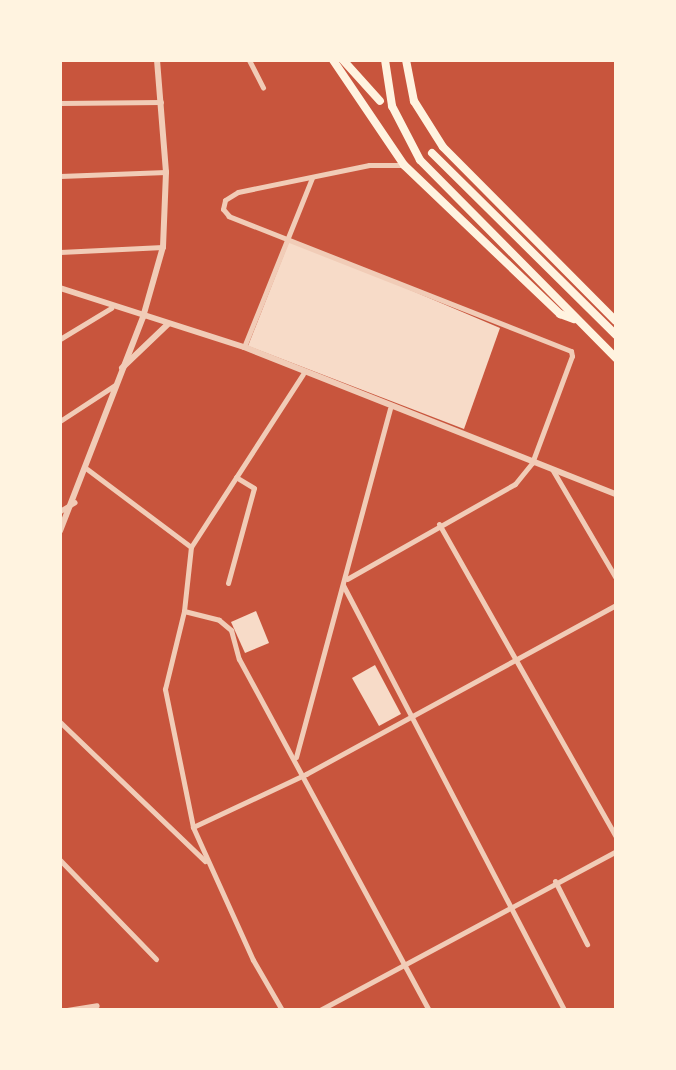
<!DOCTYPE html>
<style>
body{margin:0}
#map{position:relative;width:676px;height:1070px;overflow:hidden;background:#c8553d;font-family:"PT Sans",sans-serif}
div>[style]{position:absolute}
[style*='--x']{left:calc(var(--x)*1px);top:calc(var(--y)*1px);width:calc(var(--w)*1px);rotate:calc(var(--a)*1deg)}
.building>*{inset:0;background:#f7dbc8}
.minor>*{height:5px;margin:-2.5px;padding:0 2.5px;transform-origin:2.5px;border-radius:2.5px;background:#f1ccb7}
.tertiary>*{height:6px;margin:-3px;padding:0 3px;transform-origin:3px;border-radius:3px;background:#f1ccb7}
.primary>*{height:8px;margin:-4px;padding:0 4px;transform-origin:4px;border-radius:4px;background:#fff3e0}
span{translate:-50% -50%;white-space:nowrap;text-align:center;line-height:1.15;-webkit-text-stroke:4.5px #fff3e0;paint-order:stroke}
.frame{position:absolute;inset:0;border:62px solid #fff3e0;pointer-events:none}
</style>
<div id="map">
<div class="building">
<i style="clip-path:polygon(290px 239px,500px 328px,464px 429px,248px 346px)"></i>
<i style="clip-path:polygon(256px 611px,269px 643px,245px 653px,231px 622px)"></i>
<i style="clip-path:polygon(375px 665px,401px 714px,379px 726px,352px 678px)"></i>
</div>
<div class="minor">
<i style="--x:249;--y:60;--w:31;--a:63"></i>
<i style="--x:60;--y:103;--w:101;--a:-0.6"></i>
<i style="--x:60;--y:176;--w:106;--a:-2.2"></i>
<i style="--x:60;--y:252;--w:103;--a:-2.8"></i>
<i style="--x:60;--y:339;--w:60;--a:-31.3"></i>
<i style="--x:244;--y:347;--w:182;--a:-68.1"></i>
<i style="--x:60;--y:421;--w:66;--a:-33.2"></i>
<i style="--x:87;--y:469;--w:130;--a:36.9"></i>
<i style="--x:552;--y:469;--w:126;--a:59.6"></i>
<i style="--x:60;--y:511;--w:17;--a:-31"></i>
<i style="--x:439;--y:524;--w:360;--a:60.5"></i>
<i style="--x:347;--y:579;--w:193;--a:-29.5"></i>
<i style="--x:515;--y:484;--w:27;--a:-51"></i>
<i style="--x:532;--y:463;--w:114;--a:-69.5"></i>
<i style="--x:572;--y:356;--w:5;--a:-101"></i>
<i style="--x:571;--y:351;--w:368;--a:-158.5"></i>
<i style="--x:229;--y:216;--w:9;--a:-131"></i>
<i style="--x:223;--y:209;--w:9;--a:-77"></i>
<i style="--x:225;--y:200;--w:15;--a:-32"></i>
<i style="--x:238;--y:192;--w:134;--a:-11.6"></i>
<i style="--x:369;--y:165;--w:35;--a:0"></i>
<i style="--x:228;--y:583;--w:98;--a:-74.7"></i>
<i style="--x:254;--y:488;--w:21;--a:-149"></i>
<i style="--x:343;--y:585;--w:479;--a:62.5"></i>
<i style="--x:184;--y:611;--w:36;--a:14"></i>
<i style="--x:219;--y:620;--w:16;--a:40"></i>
<i style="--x:231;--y:630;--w:30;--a:75"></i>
<i style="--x:239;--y:659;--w:399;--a:61.6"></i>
<i style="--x:60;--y:722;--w:201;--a:43.8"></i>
<i style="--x:296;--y:757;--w:361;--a:-74.9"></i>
<i style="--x:193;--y:827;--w:125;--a:-25.1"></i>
<i style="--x:306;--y:774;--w:353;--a:-28.6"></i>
<i style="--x:60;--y:860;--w:138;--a:45.9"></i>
<i style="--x:555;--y:881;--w:71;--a:63.1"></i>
<i style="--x:67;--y:1010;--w:30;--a:-9"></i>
<i style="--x:282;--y:1010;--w:58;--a:-120.1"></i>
<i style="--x:253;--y:960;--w:146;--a:-114.3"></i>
<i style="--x:193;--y:827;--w:141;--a:-101.5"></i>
<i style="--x:165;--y:689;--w:80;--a:-76.3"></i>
<i style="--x:184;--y:611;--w:64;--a:-83.8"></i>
<i style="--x:191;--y:547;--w:206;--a:-57.1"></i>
<i style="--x:320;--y:1010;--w:336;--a:-28.2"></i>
</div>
<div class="tertiary">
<i style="--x:60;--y:288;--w:193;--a:17.8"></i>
<i style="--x:244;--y:347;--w:400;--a:21.6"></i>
<i style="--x:122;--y:368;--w:64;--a:-43.7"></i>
<i style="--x:60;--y:531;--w:230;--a:-68.8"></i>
<i style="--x:143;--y:317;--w:73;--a:-74.1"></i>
<i style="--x:163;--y:247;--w:75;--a:-87.7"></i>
<i style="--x:166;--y:172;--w:112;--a:-94.6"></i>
</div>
<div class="primary">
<i style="--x:333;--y:60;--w:127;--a:55.9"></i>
<i style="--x:404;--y:165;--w:216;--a:43.7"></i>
<i style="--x:560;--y:314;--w:15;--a:20"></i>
<i style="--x:343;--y:60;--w:55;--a:47.9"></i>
<i style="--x:385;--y:60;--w:47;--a:81.3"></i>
<i style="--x:392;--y:106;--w:61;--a:62.6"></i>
<i style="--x:420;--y:160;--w:279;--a:45.3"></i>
<i style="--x:406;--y:60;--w:42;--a:79"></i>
<i style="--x:414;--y:101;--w:54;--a:57.8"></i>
<i style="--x:443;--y:147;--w:245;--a:45.2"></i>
<i style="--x:432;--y:153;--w:259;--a:44.7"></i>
</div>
<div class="frame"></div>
</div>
